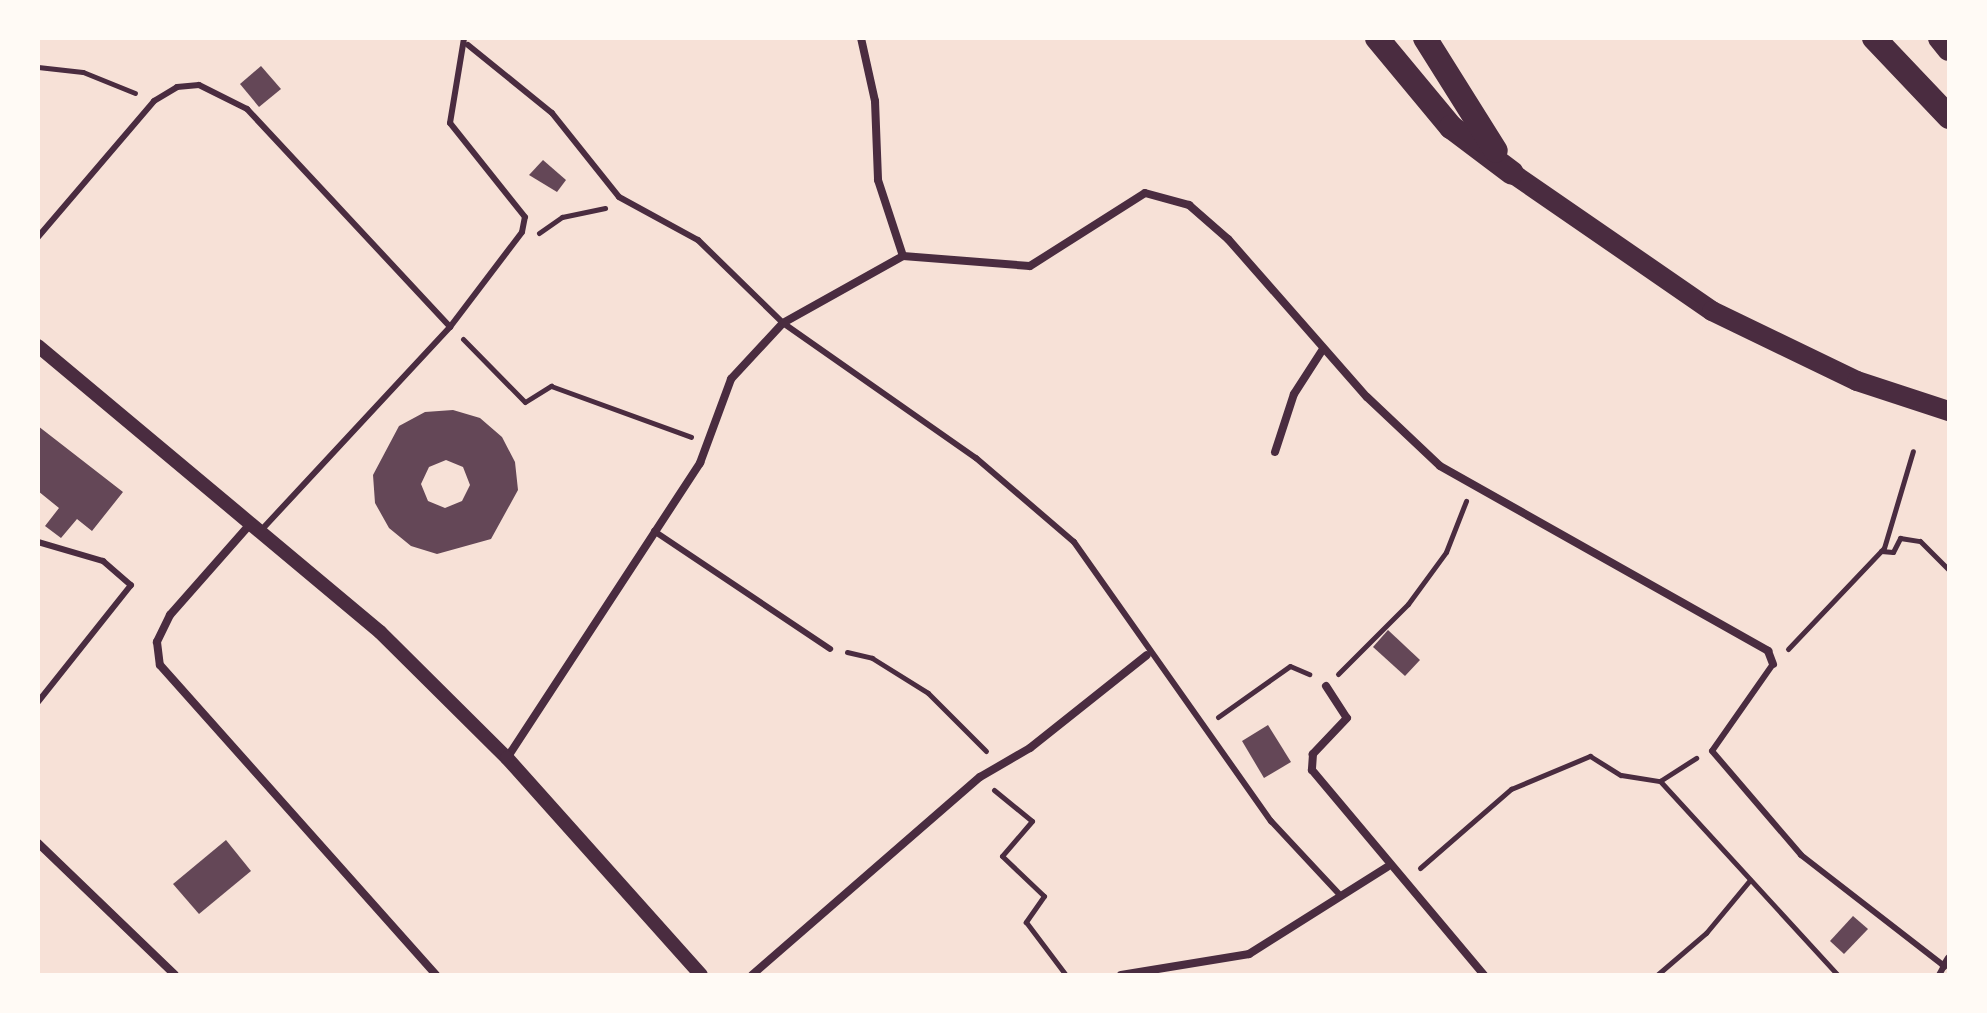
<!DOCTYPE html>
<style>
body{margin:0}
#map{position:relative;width:1987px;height:1013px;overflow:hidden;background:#f7e1d7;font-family:"Libre Baskerville",serif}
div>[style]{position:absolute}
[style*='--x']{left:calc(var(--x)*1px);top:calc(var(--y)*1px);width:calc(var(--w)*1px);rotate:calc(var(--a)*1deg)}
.building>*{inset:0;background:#644757}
.path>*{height:5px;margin:-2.5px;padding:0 2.5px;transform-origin:2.5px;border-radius:2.5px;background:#4a2c40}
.service>*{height:6px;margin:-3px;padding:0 3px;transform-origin:3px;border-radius:3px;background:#4a2c40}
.minor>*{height:8px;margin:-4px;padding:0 4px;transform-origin:4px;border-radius:4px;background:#4a2c40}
.tertiary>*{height:14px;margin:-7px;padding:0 7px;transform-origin:7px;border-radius:7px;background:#4a2c40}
.primary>*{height:20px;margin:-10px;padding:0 10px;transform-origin:10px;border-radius:10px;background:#4a2c40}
.motorway>*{height:24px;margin:-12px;padding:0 12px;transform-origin:12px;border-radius:12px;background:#4a2c40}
span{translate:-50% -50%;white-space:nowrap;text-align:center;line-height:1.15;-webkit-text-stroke:8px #fffaf5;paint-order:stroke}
.frame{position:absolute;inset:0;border:40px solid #fffaf5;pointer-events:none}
</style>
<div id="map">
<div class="building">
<i style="clip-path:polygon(261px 66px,281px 89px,259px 107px,240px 84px)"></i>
<i style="clip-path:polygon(543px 160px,566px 180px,557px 192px,529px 175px)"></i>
<i style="clip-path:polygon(evenodd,453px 410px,480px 418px,502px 437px,515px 462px,518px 490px,491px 539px,437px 554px,411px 546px,389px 528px,375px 503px,373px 475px,399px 426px,425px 412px,453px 410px,446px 460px,463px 467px,470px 485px,462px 501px,445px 508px,428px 501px,421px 484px,429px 467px,446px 460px)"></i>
<i style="clip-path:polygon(38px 426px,123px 492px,92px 531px,77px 519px,61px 538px,45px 526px,59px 508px,38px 491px)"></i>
<i style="clip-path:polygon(1388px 630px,1420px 660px,1405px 676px,1373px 647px)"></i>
<i style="clip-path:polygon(1268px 725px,1291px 762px,1264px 778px,1242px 741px)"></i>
<i style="clip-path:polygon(226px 840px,251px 871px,199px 914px,173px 884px)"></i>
<i style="clip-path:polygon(1853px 916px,1868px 929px,1844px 954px,1830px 941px)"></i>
</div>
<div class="path">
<i style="--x:38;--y:67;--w:45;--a:6.3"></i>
<i style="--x:83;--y:72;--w:56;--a:22"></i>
<i style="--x:539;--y:233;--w:28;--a:-35"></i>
<i style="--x:562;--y:217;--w:44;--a:-11.8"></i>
<i style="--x:463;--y:339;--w:88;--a:45.5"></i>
<i style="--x:525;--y:402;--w:31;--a:-32"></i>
<i style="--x:551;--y:386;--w:149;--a:20"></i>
<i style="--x:1881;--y:551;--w:12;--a:5"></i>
<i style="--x:1893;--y:552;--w:16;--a:-63"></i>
<i style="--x:1900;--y:538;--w:20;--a:9"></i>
<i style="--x:1920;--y:541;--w:41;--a:45"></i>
<i style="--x:1788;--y:649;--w:139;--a:-46.5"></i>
<i style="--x:1884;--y:548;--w:101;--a:-73.4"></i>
<i style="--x:847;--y:652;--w:26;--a:13"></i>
<i style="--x:872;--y:658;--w:66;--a:32"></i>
<i style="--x:928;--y:693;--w:82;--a:45"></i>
<i style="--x:1338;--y:674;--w:99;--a:-45"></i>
<i style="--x:1408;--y:604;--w:64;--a:-53.8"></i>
<i style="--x:1446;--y:552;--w:55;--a:-68.6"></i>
<i style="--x:1218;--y:717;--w:88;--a:-35.3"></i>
<i style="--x:1290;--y:666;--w:21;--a:23"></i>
<i style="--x:1660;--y:781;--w:43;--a:-32.6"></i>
<i style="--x:994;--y:790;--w:49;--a:39.2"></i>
<i style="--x:1032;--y:821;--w:46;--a:130.6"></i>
<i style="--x:1002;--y:856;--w:58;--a:43.6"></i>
<i style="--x:1044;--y:896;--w:32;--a:125"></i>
<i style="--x:1026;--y:922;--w:66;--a:53"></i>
<i style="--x:1420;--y:868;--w:121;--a:-41"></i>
<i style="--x:1511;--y:789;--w:86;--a:-22.7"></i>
<i style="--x:1590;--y:756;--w:36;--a:32"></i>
<i style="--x:1621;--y:775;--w:39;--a:9"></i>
<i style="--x:1660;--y:781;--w:263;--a:47.5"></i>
<i style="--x:1657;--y:975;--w:65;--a:-40.6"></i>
<i style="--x:1706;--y:933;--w:69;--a:-50.3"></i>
</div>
<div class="service">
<i style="--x:468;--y:45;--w:108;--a:39"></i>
<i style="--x:552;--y:113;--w:107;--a:51.4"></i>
<i style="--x:619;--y:197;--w:90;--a:28.6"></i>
<i style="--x:698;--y:240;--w:119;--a:44.3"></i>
<i style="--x:783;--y:323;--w:236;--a:35"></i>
<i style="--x:976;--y:458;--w:129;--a:40.6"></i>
<i style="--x:1074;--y:542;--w:342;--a:54.8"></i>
<i style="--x:1271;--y:821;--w:101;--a:47"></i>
<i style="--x:38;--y:237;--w:179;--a:-49.5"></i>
<i style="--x:154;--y:101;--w:27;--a:-31"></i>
<i style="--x:177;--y:87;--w:22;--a:-5"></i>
<i style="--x:199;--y:85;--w:54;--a:26.6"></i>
<i style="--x:247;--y:109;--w:298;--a:47"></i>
<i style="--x:450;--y:327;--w:276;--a:132.9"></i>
<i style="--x:450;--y:327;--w:119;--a:-52.8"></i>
<i style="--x:522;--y:232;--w:15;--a:-79"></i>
<i style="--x:525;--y:217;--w:120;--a:-128.6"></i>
<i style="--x:450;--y:123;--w:86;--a:-80.6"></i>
<i style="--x:654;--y:531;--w:212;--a:33.8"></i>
<i style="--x:38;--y:542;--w:68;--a:16.3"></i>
<i style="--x:103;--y:561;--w:37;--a:41"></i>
<i style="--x:131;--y:585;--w:149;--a:128.5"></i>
<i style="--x:1773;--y:664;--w:106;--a:125"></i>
<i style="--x:1712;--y:751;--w:137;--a:49.4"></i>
<i style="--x:1801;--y:855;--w:181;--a:37.8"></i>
<i style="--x:1944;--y:966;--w:10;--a:119"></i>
</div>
<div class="minor">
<i style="--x:861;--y:38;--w:65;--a:77.5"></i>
<i style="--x:875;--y:101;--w:79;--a:87.8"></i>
<i style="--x:878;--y:180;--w:80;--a:71.8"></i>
<i style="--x:1275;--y:452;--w:61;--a:-71.9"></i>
<i style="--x:1294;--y:394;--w:54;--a:-57.2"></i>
<i style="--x:252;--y:522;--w:124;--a:131.4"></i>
<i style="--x:170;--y:615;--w:30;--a:116"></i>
<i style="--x:157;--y:642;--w:23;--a:83"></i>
<i style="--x:160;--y:665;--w:415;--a:48.3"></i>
<i style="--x:1326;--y:686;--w:38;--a:57"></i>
<i style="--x:1347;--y:718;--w:50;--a:133.4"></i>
<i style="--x:1313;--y:754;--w:16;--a:94"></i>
<i style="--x:1312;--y:770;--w:268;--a:50"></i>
<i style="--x:507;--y:758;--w:353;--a:-56.8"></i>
<i style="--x:700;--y:463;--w:90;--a:-69.7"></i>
<i style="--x:731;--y:379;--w:76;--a:-47.1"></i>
<i style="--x:783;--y:323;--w:137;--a:-29.2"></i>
<i style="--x:903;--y:256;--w:127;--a:4.5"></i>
<i style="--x:1030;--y:266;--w:136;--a:-32.4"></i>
<i style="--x:1145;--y:193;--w:46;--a:15.3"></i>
<i style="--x:1189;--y:205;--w:52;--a:41.1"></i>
<i style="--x:1228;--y:239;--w:210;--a:48.7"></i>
<i style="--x:1367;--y:397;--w:100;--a:43.4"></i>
<i style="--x:1440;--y:466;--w:377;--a:29.4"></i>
<i style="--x:1768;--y:651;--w:14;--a:69"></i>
<i style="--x:38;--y:843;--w:190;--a:43.9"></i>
<i style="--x:1944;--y:966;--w:9;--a:-58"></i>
<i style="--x:752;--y:975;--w:302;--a:-41"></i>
<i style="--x:980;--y:777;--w:58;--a:-30.1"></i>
<i style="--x:1030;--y:748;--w:149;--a:-38.5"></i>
<i style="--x:1121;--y:975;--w:130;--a:-9.3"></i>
<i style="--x:1249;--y:954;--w:163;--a:-32.2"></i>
</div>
<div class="tertiary">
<i style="--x:38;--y:346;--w:446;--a:39.9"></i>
<i style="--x:380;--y:632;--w:179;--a:44.8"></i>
<i style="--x:507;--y:758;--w:291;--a:48.2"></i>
</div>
<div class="primary">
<i style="--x:1512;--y:173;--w:243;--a:34.6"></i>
<i style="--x:1712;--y:311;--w:161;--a:25.8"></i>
<i style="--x:1857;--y:381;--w:97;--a:18.1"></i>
</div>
<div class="motorway">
<i style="--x:1377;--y:38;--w:116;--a:50.3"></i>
<i style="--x:1451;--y:127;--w:76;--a:37"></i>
<i style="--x:1425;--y:38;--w:133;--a:57.9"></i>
<i style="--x:1874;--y:38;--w:109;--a:46.5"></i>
<i style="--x:1940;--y:38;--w:14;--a:51"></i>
</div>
<div class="frame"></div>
</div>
